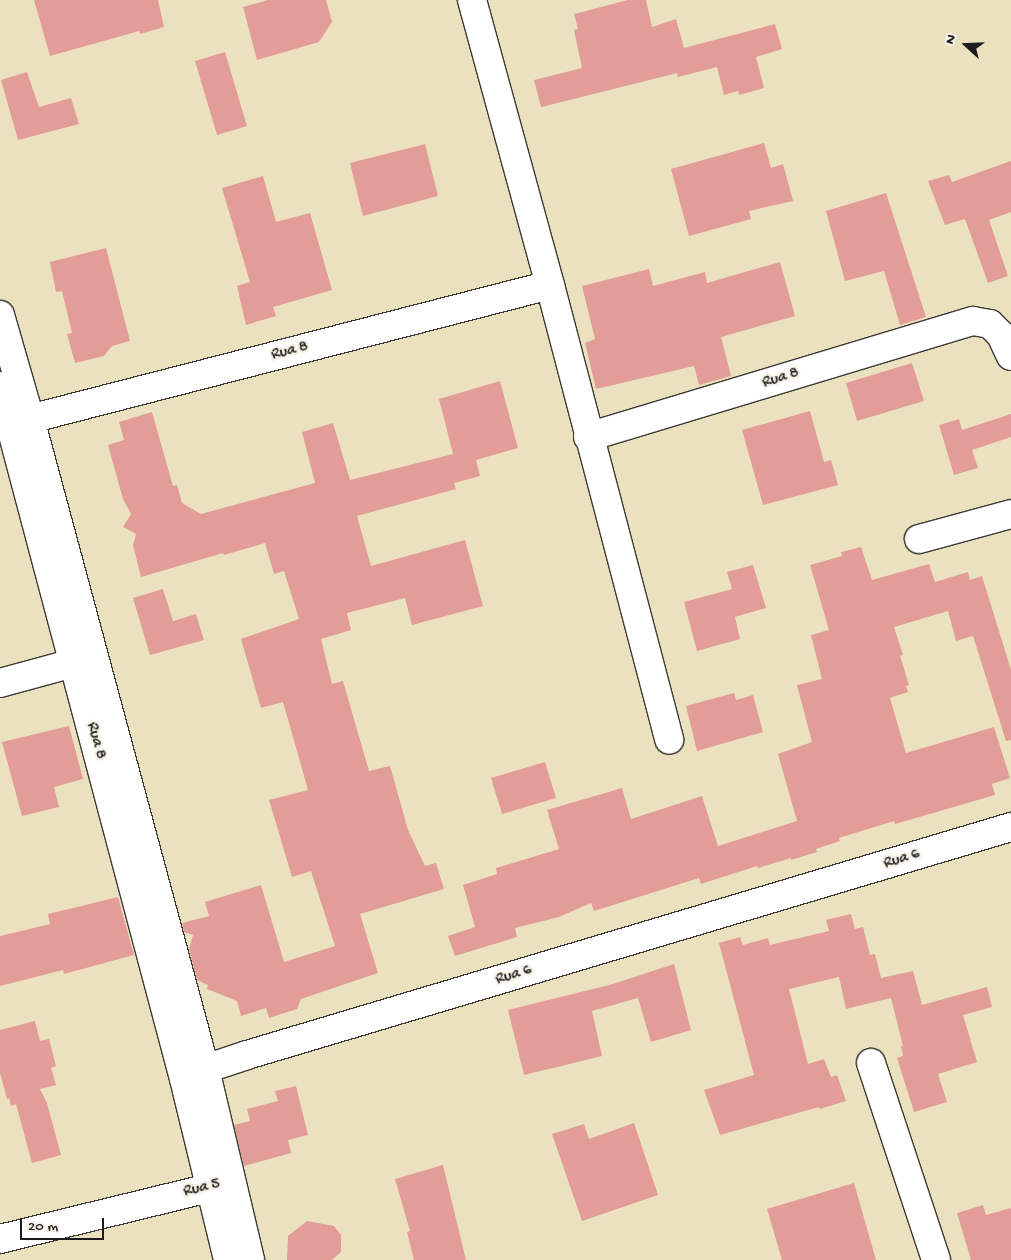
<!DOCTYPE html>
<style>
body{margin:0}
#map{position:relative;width:1011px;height:1260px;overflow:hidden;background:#ece1bf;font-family:"Gochi Hand",sans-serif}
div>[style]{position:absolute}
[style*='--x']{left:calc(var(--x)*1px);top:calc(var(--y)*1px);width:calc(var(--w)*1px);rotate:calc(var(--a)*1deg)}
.building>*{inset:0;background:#e29d99}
.roads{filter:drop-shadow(1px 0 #3b3a34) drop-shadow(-1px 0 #3b3a34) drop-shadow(0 1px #3b3a34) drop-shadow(0 -1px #3b3a34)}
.minor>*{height:28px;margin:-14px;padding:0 14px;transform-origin:14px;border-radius:14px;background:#fff}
span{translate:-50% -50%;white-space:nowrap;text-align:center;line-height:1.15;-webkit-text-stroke:5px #f7f3e8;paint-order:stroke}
.street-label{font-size:16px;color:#1c1c1c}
.north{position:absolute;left:941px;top:20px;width:50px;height:50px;-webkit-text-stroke:4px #f7f3e8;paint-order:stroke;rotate:290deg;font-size:14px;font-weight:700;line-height:20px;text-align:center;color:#1c1c1c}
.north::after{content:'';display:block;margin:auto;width:18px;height:22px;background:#1c1c1c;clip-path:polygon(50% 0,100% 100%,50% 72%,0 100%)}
.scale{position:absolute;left:20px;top:1218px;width:84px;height:22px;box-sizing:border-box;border:2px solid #1c1c1c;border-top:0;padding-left:6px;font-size:15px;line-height:18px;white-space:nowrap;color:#1c1c1c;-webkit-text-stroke:4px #f7f3e8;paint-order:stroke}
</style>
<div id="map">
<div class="building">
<i style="clip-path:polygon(34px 0,158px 0,164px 27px,140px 34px,139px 31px,50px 56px)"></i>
<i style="clip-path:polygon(268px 0,326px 0,332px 22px,319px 42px,257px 60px,243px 7px)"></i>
<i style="clip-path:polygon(628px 0,646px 0,652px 27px,676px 19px,684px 48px,775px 24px,782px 49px,756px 57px,764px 88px,739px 95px,738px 91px,724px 95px,717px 67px,678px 77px,677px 73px,541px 107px,534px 80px,582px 68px,574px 30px,578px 29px,574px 14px)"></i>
<i style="clip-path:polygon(225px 52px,247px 126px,217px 135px,195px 61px)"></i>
<i style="clip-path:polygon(27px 72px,39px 107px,71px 98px,79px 124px,18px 140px,1px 80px)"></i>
<i style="clip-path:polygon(764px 143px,771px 168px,783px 164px,793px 201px,749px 211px,751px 219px,689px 236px,671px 169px)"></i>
<i style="clip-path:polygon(425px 144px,438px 196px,363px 216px,350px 163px)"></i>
<i style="clip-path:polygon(1011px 161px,1011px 212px,989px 220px,1008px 276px,988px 283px,965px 219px,945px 225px,928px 181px,949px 175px,952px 182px)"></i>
<i style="clip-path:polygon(263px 176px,276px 222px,310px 213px,332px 290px,273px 307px,276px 316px,246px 325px,237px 286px,250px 282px,222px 188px)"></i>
<i style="clip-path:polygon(886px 193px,926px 317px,900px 325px,884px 271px,845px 281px,826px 211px)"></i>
<i style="clip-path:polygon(106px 248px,130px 341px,112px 346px,104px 356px,75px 363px,67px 334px,72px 333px,62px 291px,56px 292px,50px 262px)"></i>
<i style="clip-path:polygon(780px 262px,795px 316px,721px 337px,731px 376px,699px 385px,694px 366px,596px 389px,585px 343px,595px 339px,582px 286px,649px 269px,653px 286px,705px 272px,707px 283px)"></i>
<i style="clip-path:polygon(912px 363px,924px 401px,857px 421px,846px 383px)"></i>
<i style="clip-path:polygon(500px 381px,518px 448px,476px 460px,480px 476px,454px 483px,456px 489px,357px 516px,371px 566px,465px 540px,483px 606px,412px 625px,405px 598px,347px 613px,351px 630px,321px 639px,332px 684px,343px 681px,369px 771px,390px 766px,408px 830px,425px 866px,436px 863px,444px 889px,360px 914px,378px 973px,301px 999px,297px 1009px,269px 1018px,266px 1008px,241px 1016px,237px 1001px,207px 989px,208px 985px,197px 980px,189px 949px,193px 935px,184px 932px,182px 923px,209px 916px,205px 902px,261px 885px,284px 962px,335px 946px,311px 871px,292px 877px,269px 800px,308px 790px,283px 702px,261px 708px,241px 639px,299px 619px,284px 571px,274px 574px,265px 543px,224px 555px,223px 553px,141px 577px,133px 545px,136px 534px,123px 527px,131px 514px,123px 499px,108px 445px,124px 440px,119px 422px,152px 412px,173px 486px,177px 485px,182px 503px,201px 514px,315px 483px,302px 432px,333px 423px,350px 480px,453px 454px,439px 399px)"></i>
<i style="clip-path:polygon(810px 411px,824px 462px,831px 460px,838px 485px,763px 505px,742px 430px)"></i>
<i style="clip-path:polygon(1011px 414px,1011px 437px,972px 450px,978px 468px,954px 475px,939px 425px,959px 419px,962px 430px)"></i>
<i style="clip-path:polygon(861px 547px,872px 580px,929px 564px,935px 582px,968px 572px,970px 580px,982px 576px,1011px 670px,1011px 740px,1006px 741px,973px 636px,956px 641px,948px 611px,894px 627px,903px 655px,900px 656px,909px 685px,906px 686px,908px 692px,890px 698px,906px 753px,994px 727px,1010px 778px,992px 784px,995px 795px,895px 824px,894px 821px,839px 838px,840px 841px,816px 849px,817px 852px,791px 860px,791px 858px,758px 868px,757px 866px,701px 884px,699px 878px,594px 911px,591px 903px,559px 917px,515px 928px,517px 937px,455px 956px,448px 936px,475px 927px,463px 885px,497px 874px,496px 868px,559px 849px,547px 810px,622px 788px,631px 819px,702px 796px,718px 846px,797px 821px,778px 754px,812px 742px,797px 685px,822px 679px,811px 635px,829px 630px,810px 565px,842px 556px,841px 552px)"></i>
<i style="clip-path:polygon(753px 565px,766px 608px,735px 617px,740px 639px,697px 651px,684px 602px,732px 589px,727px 572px)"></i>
<i style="clip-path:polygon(163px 589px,173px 621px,196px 614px,204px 640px,150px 655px,133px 598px)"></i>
<i style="clip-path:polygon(734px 693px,736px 700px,753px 695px,763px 732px,697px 751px,686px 706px)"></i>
<i style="clip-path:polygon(69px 726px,83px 779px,54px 787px,59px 807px,22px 816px,2px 742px)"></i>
<i style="clip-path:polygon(545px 762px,556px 798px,502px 814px,491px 778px)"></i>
<i style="clip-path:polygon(118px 897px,134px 955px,64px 974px,63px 970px,0 986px,0 936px,50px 924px,48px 914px)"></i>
<i style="clip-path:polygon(851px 914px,855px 929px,863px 927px,870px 955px,875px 954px,881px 978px,913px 971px,922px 1005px,987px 987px,992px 1007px,963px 1015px,977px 1062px,938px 1074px,947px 1102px,914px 1112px,897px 1058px,903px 1056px,901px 1046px,903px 1046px,891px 998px,846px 1009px,839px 977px,789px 989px,808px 1064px,824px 1059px,831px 1077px,837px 1075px,846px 1101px,820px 1109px,819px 1107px,720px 1135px,704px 1090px,754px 1075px,719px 943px,740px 937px,743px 945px,768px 938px,770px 945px,829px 931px,826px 920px)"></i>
<i style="clip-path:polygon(674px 964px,691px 1030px,651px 1042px,638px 998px,592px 1011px,602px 1056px,524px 1075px,508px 1010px,613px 984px)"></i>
<i style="clip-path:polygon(35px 1021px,40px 1041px,49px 1039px,56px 1066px,51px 1068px,56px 1085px,40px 1089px,47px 1103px,61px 1155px,32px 1163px,16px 1104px,11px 1106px,9px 1098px,7px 1099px,0 1073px,0 1030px)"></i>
<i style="clip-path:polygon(296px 1086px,308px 1135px,288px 1140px,291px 1153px,244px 1166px,234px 1125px,250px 1121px,247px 1109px,278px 1101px,275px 1091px)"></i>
<i style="clip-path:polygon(634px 1123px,658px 1195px,582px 1221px,552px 1134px,584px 1124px,589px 1139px)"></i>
<i style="clip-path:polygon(443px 1165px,466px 1260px,414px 1260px,407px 1232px,410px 1231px,395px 1179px)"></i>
<i style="clip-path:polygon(854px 1183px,876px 1260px,782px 1260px,767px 1209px)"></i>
<i style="clip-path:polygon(983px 1205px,986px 1215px,1011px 1208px,1011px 1260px,971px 1260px,957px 1213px)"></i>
<i style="clip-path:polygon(307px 1221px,334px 1226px,341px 1235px,341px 1252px,332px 1260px,287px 1260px,288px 1236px)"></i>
</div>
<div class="roads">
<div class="minor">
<i style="--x:472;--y:0;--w:295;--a:74.7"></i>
<i style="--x:550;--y:285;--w:470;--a:75.3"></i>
<i style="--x:0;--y:315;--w:108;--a:73.9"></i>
<i style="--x:30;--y:419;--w:673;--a:74.93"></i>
<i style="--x:205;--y:1069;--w:196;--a:76.7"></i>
<i style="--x:0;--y:386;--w:717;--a:75.13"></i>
<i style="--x:184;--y:1079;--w:186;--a:76.3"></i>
<i style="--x:14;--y:423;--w:553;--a:-14.44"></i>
<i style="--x:588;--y:437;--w:402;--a:-16.8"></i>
<i style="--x:973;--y:321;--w:17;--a:10"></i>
<i style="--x:990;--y:324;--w:16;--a:45"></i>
<i style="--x:1001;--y:335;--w:23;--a:65"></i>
<i style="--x:919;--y:539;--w:95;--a:-15.2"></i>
<i style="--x:0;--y:683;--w:95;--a:-15.2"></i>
<i style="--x:871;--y:1063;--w:207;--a:71.7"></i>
<i style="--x:187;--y:1077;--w:20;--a:-24"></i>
<i style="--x:205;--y:1069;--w:44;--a:-18.4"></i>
<i style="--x:247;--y:1055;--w:797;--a:-16.62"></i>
<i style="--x:0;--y:1239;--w:233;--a:-13.7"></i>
</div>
</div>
<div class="street-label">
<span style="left:290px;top:352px;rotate:-14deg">Rua 8</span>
<span style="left:781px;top:379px;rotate:-17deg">Rua 8</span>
<span style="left:95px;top:741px;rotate:75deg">Rua 8</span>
<span style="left:902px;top:860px;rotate:-17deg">Rua 6</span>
<span style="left:514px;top:976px;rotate:-17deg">Rua 6</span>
<span style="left:202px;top:1189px;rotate:-13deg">Rua 5</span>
</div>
<div class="north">N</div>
<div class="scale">20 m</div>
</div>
